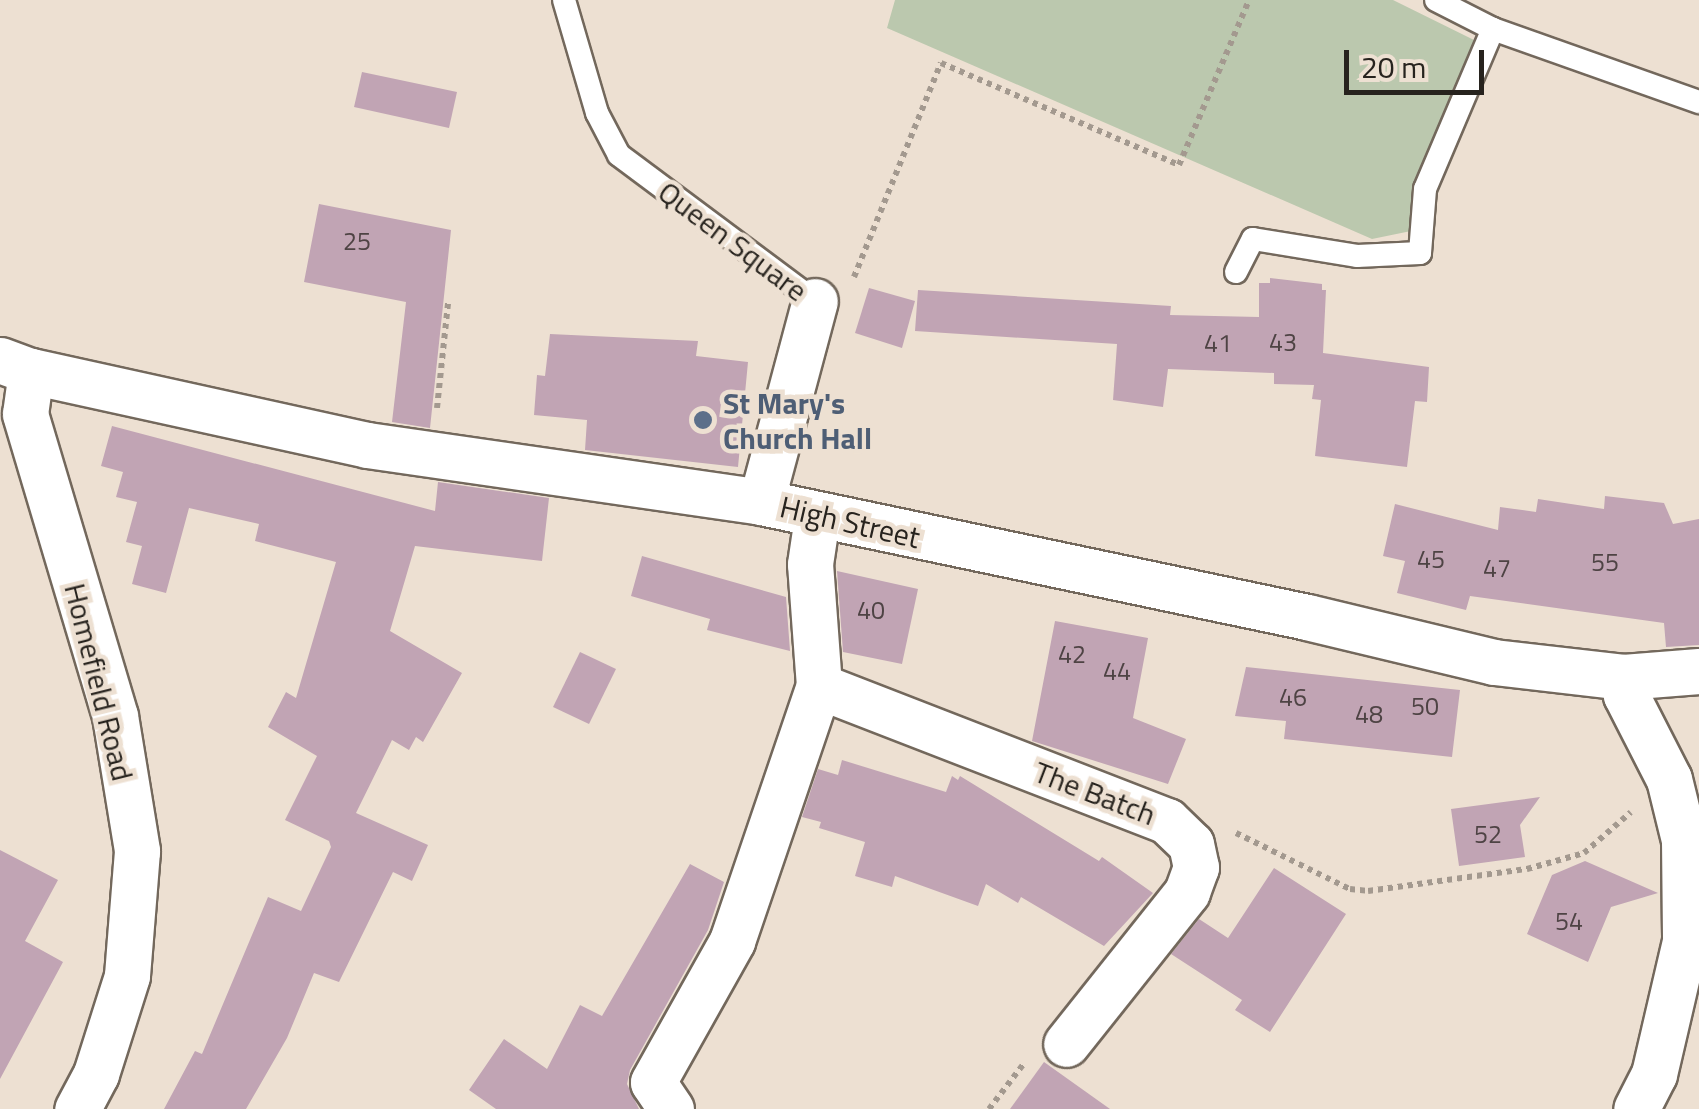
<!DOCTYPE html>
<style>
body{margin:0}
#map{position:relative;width:1699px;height:1109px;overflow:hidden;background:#ede0d2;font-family:"Titillium Web",sans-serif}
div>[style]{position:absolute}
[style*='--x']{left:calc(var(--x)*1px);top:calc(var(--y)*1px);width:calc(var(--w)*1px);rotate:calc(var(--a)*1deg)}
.green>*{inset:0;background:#bbc8ae}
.building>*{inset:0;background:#c1a4b4}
.path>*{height:6px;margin-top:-3px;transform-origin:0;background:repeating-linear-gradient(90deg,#a3998f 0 5px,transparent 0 10px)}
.roads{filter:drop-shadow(2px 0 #73685c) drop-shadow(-2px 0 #73685c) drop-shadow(0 2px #73685c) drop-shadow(0 -2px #73685c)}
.service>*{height:22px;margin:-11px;padding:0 11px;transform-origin:11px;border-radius:11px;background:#fff}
.minor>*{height:45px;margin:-22.5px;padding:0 22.5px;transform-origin:22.5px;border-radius:22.5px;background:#fff}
.dots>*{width:28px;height:28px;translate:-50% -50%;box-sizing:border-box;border:5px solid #ede0d2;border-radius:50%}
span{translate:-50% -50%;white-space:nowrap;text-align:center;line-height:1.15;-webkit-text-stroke:9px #ede0d2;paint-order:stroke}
.number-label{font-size:25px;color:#4e4344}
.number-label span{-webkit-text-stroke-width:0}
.street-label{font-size:30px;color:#27231e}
.service-label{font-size:30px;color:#4e5e75;font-weight:700}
.left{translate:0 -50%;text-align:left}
.scale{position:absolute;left:1344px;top:50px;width:140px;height:45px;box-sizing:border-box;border:5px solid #27231e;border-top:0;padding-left:12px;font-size:30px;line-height:35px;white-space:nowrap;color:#27231e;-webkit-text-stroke:8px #ede0d2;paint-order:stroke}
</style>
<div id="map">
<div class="green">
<i style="clip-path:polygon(895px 0,1393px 0,1474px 40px,1415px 192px,1411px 231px,1372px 239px,887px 28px)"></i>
</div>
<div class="building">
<i style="clip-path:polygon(362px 72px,457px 92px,449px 128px,354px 107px)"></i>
<i style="clip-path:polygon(319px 204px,451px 230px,430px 428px,392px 422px,406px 302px,304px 282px)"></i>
<i style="clip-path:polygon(1270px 278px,1322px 284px,1322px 290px,1326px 290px,1323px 353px,1429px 367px,1427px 402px,1415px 401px,1407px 467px,1315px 456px,1321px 400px,1312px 399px,1314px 385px,1274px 384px,1274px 373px,1168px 369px,1163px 407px,1113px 400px,1117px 344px,915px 331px,918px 290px,1171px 306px,1170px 315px,1259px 317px,1259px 283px,1270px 283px)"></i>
<i style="clip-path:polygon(869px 288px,915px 301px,902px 348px,855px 333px)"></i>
<i style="clip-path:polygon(550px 334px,698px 341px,696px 356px,748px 362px,738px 467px,585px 450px,587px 420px,534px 415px,537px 375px,545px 376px)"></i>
<i style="clip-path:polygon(112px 426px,435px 511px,438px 482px,549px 498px,542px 561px,415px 546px,390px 631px,462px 673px,423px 742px,416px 737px,409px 750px,392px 740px,356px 813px,428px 845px,412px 881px,393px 872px,339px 982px,314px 973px,287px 1038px,246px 1109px,164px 1109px,195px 1051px,202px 1054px,268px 897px,301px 911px,331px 847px,329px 841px,285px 820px,317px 756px,268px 727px,286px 692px,296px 698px,336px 562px,255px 541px,259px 524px,189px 508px,166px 593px,132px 584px,142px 546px,126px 542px,137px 502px,116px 497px,123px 472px,101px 466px)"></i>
<i style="clip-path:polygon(1605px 496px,1664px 503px,1673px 524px,1699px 519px,1699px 645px,1666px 647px,1664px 623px,1470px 596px,1466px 610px,1397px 593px,1405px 561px,1383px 556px,1395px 504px,1498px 530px,1500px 507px,1536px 512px,1538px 499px,1604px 509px)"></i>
<i style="clip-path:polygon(642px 556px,786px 597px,790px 651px,707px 630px,710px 619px,631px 596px)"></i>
<i style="clip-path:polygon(837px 571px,918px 589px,902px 664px,843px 652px)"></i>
<i style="clip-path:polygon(1055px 621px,1148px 638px,1133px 718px,1186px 739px,1168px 784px,1032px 741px)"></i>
<i style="clip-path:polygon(580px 652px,616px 669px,589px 724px,553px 707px)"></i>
<i style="clip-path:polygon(1246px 667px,1460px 690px,1452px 757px,1284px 739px,1286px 721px,1235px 716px)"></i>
<i style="clip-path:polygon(842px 760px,946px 792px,952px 776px,958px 780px,960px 776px,1099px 861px,1102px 857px,1153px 893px,1104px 946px,1021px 897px,1018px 903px,986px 884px,978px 906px,895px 876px,892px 887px,855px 876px,865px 842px,819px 828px,821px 822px,802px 817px,818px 769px,838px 775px)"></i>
<i style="clip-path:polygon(1540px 797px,1520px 825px,1525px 857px,1459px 866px,1451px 809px)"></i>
<i style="clip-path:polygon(0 850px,58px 880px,25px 941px,63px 962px,0 1079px)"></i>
<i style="clip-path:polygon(1585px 861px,1658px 893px,1611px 907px,1588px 962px,1527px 934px,1552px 875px)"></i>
<i style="clip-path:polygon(690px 864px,724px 882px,708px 930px,630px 1070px,627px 1084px,639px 1109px,496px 1109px,469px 1090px,504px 1039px,547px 1069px,580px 1005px,602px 1016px)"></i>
<i style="clip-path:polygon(1274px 868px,1346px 914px,1270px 1032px,1235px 1010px,1242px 1000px,1171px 954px,1199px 919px,1228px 938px)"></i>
<i style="clip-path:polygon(1044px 1062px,1110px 1109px,1010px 1109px)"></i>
</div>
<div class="path">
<i style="--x:854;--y:277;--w:231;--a:-67.9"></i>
<i style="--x:941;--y:63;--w:259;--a:23.2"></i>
<i style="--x:1179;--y:165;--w:179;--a:-67"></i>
<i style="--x:437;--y:408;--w:106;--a:-84"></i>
<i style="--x:1236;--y:833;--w:127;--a:26.2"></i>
<i style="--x:1350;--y:889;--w:18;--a:6"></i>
<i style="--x:1368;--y:891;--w:161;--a:-7.9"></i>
<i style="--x:1527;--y:869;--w:59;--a:-15.7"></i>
<i style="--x:1584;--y:853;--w:62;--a:-41.1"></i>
<i style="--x:989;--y:1109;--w:59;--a:-52.5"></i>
</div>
<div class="roads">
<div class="service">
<i style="--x:564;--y:0;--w:118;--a:73.7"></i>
<i style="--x:597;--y:113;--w:47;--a:62.4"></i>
<i style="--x:619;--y:155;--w:244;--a:36.7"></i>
<i style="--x:1493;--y:29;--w:219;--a:19.5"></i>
<i style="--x:1236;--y:272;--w:37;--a:-63"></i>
<i style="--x:1253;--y:239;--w:105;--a:9.3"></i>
<i style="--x:1357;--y:256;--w:63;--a:-2.7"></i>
<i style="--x:1420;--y:253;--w:64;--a:-85.5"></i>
<i style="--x:1425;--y:189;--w:174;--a:-67"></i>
<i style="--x:1493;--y:29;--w:64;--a:-153"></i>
</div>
<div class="minor">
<i style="--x:0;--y:360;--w:33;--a:20"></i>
<i style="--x:31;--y:371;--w:344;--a:12.4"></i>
<i style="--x:367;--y:445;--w:398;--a:8.2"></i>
<i style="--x:761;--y:502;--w:558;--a:11.89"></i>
<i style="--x:1307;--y:617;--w:192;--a:13.5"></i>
<i style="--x:1494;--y:662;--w:130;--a:6.6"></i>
<i style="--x:1623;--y:677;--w:76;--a:-4.5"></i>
<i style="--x:31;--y:371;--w:43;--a:97.9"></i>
<i style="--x:25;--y:414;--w:315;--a:73.4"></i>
<i style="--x:115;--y:716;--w:137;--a:80.7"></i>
<i style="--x:137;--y:851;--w:125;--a:94.6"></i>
<i style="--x:127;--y:976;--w:103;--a:107.6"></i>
<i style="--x:96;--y:1074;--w:40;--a:118"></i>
<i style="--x:761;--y:502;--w:208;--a:-75"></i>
<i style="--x:1623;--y:677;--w:18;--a:81"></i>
<i style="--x:1626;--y:695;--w:94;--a:62.9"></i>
<i style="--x:1669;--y:779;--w:63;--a:76.2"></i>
<i style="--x:1684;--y:840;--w:101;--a:89.4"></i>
<i style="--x:1685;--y:941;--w:137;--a:103.1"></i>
<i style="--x:1654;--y:1074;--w:39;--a:117"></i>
<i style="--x:819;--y:686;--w:373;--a:21.2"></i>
<i style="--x:1167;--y:821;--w:33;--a:44"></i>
<i style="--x:1191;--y:844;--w:24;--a:78"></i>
<i style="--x:1196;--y:867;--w:27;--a:110"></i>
<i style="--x:1187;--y:892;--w:194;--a:128.5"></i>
<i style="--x:671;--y:1109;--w:32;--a:-124"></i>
<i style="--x:653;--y:1082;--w:162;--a:-60.7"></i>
<i style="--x:732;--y:941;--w:269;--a:-71.2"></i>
<i style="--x:819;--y:686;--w:122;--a:-94.2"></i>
<i style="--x:810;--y:564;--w:48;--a:-81.5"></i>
</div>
</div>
<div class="dots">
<i style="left:703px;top:420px;background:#5c6f8a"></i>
</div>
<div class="number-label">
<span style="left:357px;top:241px">25</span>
<span style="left:1283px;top:342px">43</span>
<span style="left:1218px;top:343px">41</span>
<span style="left:1431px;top:559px">45</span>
<span style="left:1605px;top:562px">55</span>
<span style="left:1497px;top:568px">47</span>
<span style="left:871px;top:610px">40</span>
<span style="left:1072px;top:654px">42</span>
<span style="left:1117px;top:671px">44</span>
<span style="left:1293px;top:697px">46</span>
<span style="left:1425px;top:706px">50</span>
<span style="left:1369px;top:714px">48</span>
<span style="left:1488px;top:834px">52</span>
<span style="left:1569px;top:921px">54</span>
</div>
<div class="street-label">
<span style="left:733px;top:241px;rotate:37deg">Queen Square</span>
<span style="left:850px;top:522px;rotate:13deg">High Street</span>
<span style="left:99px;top:682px;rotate:76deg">Homefield Road</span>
<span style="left:1095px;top:793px;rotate:21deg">The Batch</span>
</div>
<div class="service-label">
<span class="left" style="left:723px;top:420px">St Mary's<br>Church Hall</span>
</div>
<div class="scale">20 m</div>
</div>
